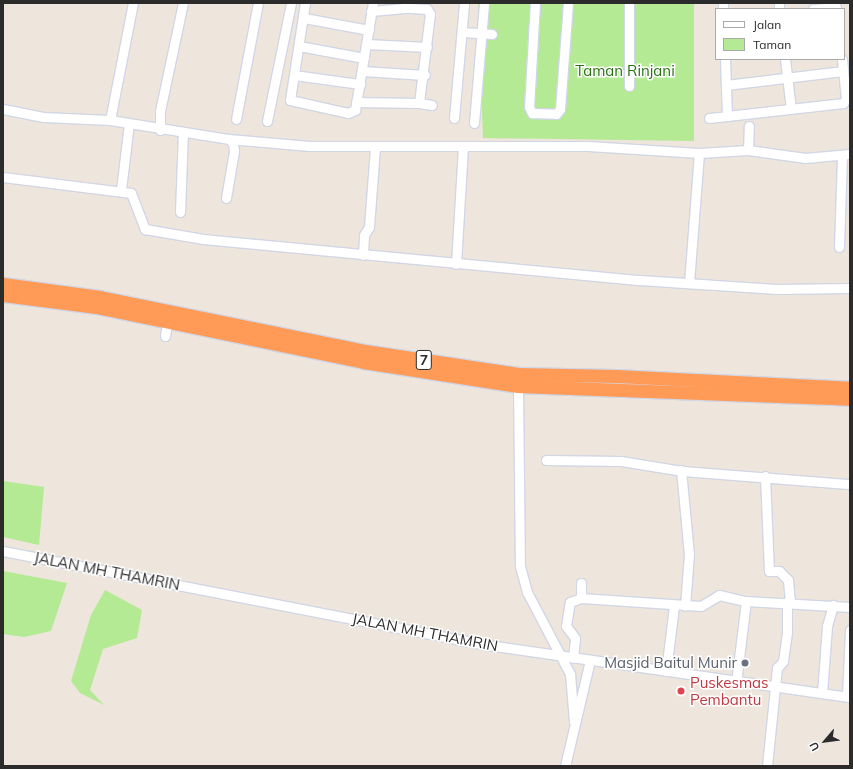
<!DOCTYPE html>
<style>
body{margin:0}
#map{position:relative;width:853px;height:769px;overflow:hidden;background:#eee6dc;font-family:Mulish,sans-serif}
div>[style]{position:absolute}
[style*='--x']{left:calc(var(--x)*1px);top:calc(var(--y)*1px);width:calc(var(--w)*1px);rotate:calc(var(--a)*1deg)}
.green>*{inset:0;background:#b3ea93}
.roads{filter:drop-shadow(1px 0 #d1d6e5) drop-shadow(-1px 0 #d1d6e5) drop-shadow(0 1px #d1d6e5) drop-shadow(0 -1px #d1d6e5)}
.minor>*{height:9px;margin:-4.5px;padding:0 4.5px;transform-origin:4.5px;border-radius:4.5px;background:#fff}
.highway>*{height:13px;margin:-6.5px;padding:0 6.5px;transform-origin:6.5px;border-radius:6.5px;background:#ff9b57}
.dots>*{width:11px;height:11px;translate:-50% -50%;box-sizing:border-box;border:2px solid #fff;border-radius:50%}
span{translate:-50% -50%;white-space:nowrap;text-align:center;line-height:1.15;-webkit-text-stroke:3px #fff;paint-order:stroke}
.shield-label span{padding:1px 3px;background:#fff;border:1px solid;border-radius:3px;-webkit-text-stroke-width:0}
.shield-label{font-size:14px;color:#2b2b2b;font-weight:700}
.park-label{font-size:15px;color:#297113}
.street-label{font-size:15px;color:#2b2b2b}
.worship-label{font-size:15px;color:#5b616d}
.right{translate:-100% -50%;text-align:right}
.health-label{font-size:15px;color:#be3a42}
.left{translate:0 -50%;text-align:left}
.frame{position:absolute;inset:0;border:4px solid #2b2b2b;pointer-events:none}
.legend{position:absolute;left:715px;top:8px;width:130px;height:52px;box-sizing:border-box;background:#fff;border:1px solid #aaa;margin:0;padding:5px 7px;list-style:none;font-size:12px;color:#2b2b2b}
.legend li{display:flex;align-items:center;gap:8px;height:20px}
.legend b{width:20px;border:1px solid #aaa}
.north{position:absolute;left:805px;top:721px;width:40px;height:40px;-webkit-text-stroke:3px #fff;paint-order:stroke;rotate:242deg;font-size:11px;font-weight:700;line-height:16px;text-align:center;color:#2b2b2b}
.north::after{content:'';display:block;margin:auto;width:14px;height:18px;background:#2b2b2b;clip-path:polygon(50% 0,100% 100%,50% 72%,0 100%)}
</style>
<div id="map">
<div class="green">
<i style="clip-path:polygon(478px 3px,694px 3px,694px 141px,483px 138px)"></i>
<i style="clip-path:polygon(3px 481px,44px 487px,39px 545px,3px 537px)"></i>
<i style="clip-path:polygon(3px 571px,67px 583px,51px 631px,24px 637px,3px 634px)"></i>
<i style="clip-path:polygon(105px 590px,142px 610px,137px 638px,103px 649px,90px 690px,104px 705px,80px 693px,71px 681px,91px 615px)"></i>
</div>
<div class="roads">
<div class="minor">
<i style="--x:305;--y:3;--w:98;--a:98.8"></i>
<i style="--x:290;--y:100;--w:59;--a:12.6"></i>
<i style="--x:348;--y:113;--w:8;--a:-23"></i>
<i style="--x:355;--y:110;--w:109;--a:-80.5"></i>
<i style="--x:535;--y:3;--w:104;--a:93.3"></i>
<i style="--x:529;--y:107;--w:7;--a:63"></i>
<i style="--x:532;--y:113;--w:24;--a:2"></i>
<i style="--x:556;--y:114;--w:6;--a:-51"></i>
<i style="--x:560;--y:109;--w:106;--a:-85.7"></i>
<i style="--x:723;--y:3;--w:6;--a:90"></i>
<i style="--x:779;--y:3;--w:6;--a:90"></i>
<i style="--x:813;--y:9;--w:23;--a:-5"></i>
<i style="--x:371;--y:11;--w:34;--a:-5"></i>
<i style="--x:304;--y:18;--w:66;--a:10.5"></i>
<i style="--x:462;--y:32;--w:30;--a:4"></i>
<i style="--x:367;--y:44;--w:60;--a:2.9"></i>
<i style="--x:299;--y:46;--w:66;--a:10.5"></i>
<i style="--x:725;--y:59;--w:57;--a:88"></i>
<i style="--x:727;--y:116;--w:117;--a:-6.4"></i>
<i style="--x:843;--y:103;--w:5;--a:-53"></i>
<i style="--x:846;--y:99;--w:40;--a:-95.7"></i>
<i style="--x:785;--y:59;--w:50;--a:83.2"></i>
<i style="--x:362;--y:71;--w:63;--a:3.6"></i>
<i style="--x:294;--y:75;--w:67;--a:7.8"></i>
<i style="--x:726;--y:85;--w:118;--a:-6.8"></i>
<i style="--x:629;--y:86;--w:83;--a:-90"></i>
<i style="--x:356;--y:102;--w:63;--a:0.9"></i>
<i style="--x:419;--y:103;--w:90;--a:-83"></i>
<i style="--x:430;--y:14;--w:6;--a:-121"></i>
<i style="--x:427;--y:9;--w:22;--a:-177"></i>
<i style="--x:405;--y:8;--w:5;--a:-79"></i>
<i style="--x:419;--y:103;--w:13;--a:9"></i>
<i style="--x:3;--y:109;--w:41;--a:11.3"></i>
<i style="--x:43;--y:117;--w:67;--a:2.6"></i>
<i style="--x:110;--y:120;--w:121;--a:9.1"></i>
<i style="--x:229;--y:139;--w:81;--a:4.9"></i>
<i style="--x:310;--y:146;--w:278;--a:0"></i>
<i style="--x:588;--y:146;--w:111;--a:3.6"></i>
<i style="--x:699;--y:153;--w:49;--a:-3.5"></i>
<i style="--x:748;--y:150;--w:58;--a:8"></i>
<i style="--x:805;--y:158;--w:45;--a:-5.1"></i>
<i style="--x:454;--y:118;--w:115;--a:-85"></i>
<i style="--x:709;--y:118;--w:18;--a:-6"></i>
<i style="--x:236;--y:119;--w:118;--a:-79.3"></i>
<i style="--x:110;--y:120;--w:119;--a:-78.9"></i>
<i style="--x:267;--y:121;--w:120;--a:-78.5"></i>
<i style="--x:474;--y:123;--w:120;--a:-85.2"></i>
<i style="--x:160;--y:130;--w:19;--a:-90"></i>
<i style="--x:160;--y:111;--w:110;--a:-78"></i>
<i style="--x:748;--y:150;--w:24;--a:-88"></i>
<i style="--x:3;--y:177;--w:129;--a:7.1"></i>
<i style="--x:131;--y:193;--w:39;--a:69"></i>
<i style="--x:145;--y:229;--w:59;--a:9.8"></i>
<i style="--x:203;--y:239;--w:439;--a:5.4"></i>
<i style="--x:640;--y:280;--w:137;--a:3.8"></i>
<i style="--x:777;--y:289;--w:73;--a:-0.8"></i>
<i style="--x:121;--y:190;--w:67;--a:-83.2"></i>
<i style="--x:226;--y:198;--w:48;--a:-80.3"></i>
<i style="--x:234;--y:151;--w:8;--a:-97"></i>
<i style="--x:233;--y:143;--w:6;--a:-135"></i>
<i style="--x:180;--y:212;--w:80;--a:-87.9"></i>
<i style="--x:839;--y:247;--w:91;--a:-88.1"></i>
<i style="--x:363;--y:255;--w:20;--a:-87"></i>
<i style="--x:364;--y:235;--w:9;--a:-58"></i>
<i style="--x:369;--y:227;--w:80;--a:-85.7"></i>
<i style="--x:456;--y:264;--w:117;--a:-86.6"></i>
<i style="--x:689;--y:283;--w:130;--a:-85.6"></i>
<i style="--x:165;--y:336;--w:20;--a:-81"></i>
<i style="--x:518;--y:382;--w:184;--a:89.4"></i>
<i style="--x:520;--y:566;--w:27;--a:75"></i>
<i style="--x:527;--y:592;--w:93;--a:62.3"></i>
<i style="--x:570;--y:674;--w:48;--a:85.2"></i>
<i style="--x:546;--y:460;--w:75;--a:0.8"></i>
<i style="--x:621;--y:461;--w:63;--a:9.2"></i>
<i style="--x:683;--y:471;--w:168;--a:4.5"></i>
<i style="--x:681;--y:470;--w:84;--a:84.6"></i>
<i style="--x:689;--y:554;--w:52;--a:94.4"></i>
<i style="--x:765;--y:476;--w:95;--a:87.6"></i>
<i style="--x:769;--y:571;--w:10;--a:0"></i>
<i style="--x:779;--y:571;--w:13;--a:45"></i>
<i style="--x:788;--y:580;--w:22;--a:85"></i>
<i style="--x:3;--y:551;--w:494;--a:11"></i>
<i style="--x:488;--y:645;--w:366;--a:8.2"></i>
<i style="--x:581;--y:583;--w:15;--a:90"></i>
<i style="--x:746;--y:601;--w:104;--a:3.3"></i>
<i style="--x:573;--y:658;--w:20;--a:-84"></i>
<i style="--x:575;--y:638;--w:15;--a:-127"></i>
<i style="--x:566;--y:626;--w:24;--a:-81"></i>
<i style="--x:570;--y:602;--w:12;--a:-20"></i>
<i style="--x:581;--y:598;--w:120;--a:3.8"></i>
<i style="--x:701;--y:606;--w:21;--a:-31"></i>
<i style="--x:719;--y:595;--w:28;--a:13"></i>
<i style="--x:746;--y:601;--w:82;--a:97"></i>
<i style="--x:666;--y:671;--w:65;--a:-83"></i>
<i style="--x:822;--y:693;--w:67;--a:-85.7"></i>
<i style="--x:827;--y:626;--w:22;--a:-74"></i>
<i style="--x:847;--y:696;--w:66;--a:-87.4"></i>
<i style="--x:565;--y:766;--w:109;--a:-76.7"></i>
<i style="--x:767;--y:766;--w:99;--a:-84.2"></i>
<i style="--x:777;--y:668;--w:9;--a:-49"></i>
<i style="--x:783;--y:661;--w:30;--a:-82"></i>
<i style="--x:787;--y:631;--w:29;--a:-90"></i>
</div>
<div class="highway">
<i style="--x:3;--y:284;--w:98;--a:7.6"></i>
<i style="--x:100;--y:297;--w:270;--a:11.5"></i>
<i style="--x:365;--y:351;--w:155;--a:8.5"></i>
<i style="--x:518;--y:374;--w:98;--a:1.2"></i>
<i style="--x:616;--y:376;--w:234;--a:2.9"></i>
<i style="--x:3;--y:295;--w:94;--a:7.4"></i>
<i style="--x:96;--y:307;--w:273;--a:11.6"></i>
<i style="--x:363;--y:362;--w:157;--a:8.8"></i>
<i style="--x:518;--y:386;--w:332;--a:2.2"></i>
</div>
</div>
<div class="dots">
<i style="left:745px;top:663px;background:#6b7280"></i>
<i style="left:681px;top:691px;background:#e0444e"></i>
</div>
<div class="shield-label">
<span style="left:424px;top:360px">7</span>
</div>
<div class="park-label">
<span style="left:625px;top:71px">Taman Rinjani</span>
</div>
<div class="street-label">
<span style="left:107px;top:571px;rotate:11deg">JALAN MH THAMRIN</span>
<span style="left:425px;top:632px;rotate:11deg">JALAN MH THAMRIN</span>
</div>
<div class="worship-label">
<span class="right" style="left:737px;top:663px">Masjid Baitul Munir</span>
</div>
<div class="health-label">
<span class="left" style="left:690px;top:691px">Puskesmas<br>Pembantu</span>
</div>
<div class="frame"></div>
<ul class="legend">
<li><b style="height:5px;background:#fff"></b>Jalan</li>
<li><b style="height:11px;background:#b3ea93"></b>Taman</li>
</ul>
<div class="north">U</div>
</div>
